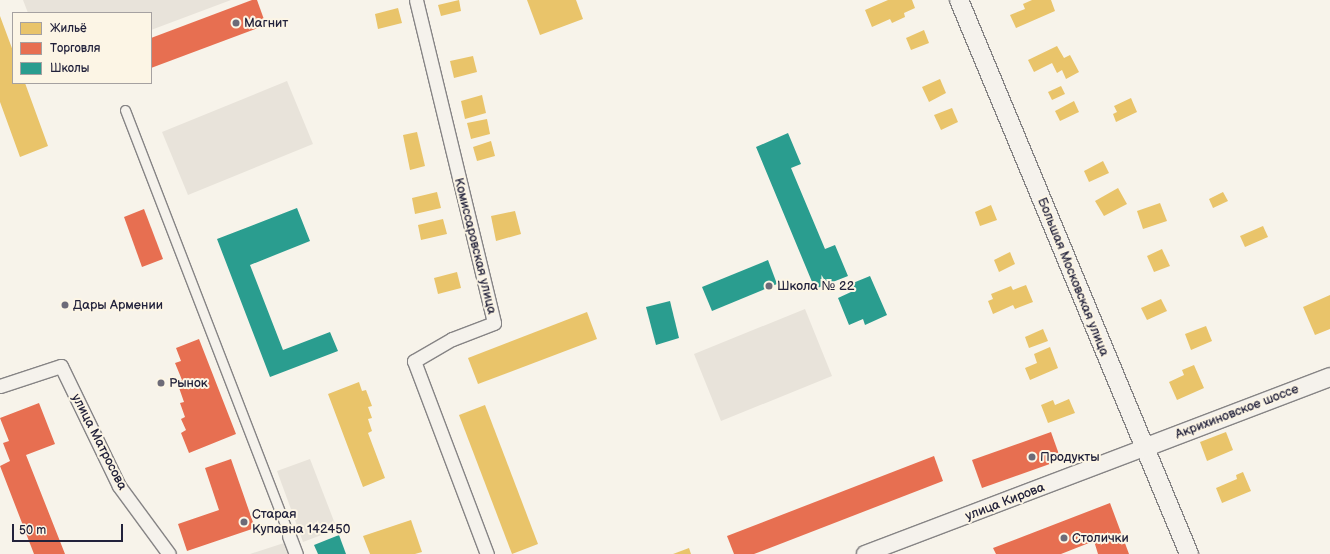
<!DOCTYPE html>
<meta charset="utf-8">
<style>
body{margin:0}
#map{position:relative;width:1330px;height:554px;overflow:hidden;background:#f7f3ea;font-family:"Balsamiq Sans",sans-serif}
div>[style]{position:absolute}
[style*='--x']{left:calc(var(--x)*1px);top:calc(var(--y)*1px);width:calc(var(--w)*1px);rotate:calc(var(--a)*1deg)}
.green>*{inset:0;background:#e8e3da}
.homes>*{inset:0;background:#e9c46a}
.shops>*{inset:0;background:#e76f51}
.schools>*{inset:0;background:#2a9d8f}
.roads{filter:drop-shadow(1px 0 #868485) drop-shadow(-1px 0 #868485) drop-shadow(0 1px #868485) drop-shadow(0 -1px #868485)}
.pedestrian>*{height:9px;margin:-4.5px;padding:0 4.5px;transform-origin:4.5px;border-radius:4.5px;background:#f5f2ec}
.minor>*{height:13px;margin:-6.5px;padding:0 6.5px;transform-origin:6.5px;border-radius:6.5px;background:#f5f2ec}
.tertiary>*{height:16px;margin:-8px;padding:0 8px;transform-origin:8px;border-radius:8px;background:#f5f2ec}
.secondary>*{height:18px;margin:-9px;padding:0 9px;transform-origin:9px;border-radius:9px;background:#f5f2ec}
.dots>*{width:11px;height:11px;translate:-50% -50%;box-sizing:border-box;border:2px solid #fcf5e5;border-radius:50%}
span{translate:-50% -50%;white-space:nowrap;text-align:center;line-height:1.15;-webkit-text-stroke:4px #fcf5e5;paint-order:stroke}
.poi-label{font-size:13px;color:#22223b}
.left{translate:0 -50%;text-align:left}
.street-label{font-size:13px;color:#22223b}
.legend{position:absolute;left:12px;top:12px;width:140px;height:72px;box-sizing:border-box;background:#fcf5e5;border:1px solid #a5a1a1;margin:0;padding:5px 7px;list-style:none;font-size:12px;color:#22223b}
.legend li{display:flex;align-items:center;gap:8px;height:20px}
.legend b{width:20px;border:1px solid #a5a1a1}
.scale{position:absolute;left:12px;top:524px;width:111px;height:18px;box-sizing:border-box;border:2px solid #22223b;border-top:0;padding-left:5px;font-size:12px;line-height:14px;white-space:nowrap;color:#22223b;-webkit-text-stroke:3px #fcf5e5;paint-order:stroke}
</style>
<div id="map">
<div class="green">
<i style="clip-path:polygon(23px 0,231px 0,151px 30px,151px 13px,28px 13px)"></i>
<i style="clip-path:polygon(287px 81px,313px 144px,188px 195px,162px 132px)"></i>
<i style="clip-path:polygon(805px 309px,832px 376px,721px 421px,694px 354px)"></i>
<i style="clip-path:polygon(310px 459px,337px 529px,303px 542px,277px 471px)"></i>
<i style="clip-path:polygon(284px 543px,288px 554px,250px 554px)"></i>
</div>
<div class="homes">
<i style="clip-path:polygon(459px 0,461px 11px,441px 16px,438px 5px)"></i>
<i style="clip-path:polygon(527px 0,576px 0,583px 19px,540px 35px)"></i>
<i style="clip-path:polygon(888px 0,912px 0,915px 8px,904px 13px,905px 17px,892px 23px,890px 19px,872px 27px,865px 10px)"></i>
<i style="clip-path:polygon(1032px 0,1051px 0,1055px 11px,1016px 28px,1010px 15px,1025px 9px,1023px 4px)"></i>
<i style="clip-path:polygon(398px 8px,402px 23px,378px 29px,375px 14px)"></i>
<i style="clip-path:polygon(0 16px,13px 51px,13px 83px,25px 83px,48px 146px,20px 157px,0 102px)"></i>
<i style="clip-path:polygon(924px 30px,929px 43px,911px 50px,906px 38px)"></i>
<i style="clip-path:polygon(1057px 46px,1064px 58px,1070px 55px,1079px 72px,1066px 79px,1062px 70px,1057px 73px,1052px 63px,1034px 72px,1028px 60px)"></i>
<i style="clip-path:polygon(473px 56px,477px 72px,454px 78px,450px 61px)"></i>
<i style="clip-path:polygon(940px 79px,946px 93px,929px 102px,922px 87px)"></i>
<i style="clip-path:polygon(1061px 86px,1065px 94px,1052px 100px,1048px 92px)"></i>
<i style="clip-path:polygon(482px 95px,486px 113px,465px 119px,461px 101px)"></i>
<i style="clip-path:polygon(1131px 98px,1137px 112px,1116px 122px,1113px 114px,1117px 112px,1114px 106px)"></i>
<i style="clip-path:polygon(1074px 101px,1079px 112px,1060px 121px,1055px 111px)"></i>
<i style="clip-path:polygon(952px 108px,958px 122px,941px 130px,934px 115px)"></i>
<i style="clip-path:polygon(487px 119px,490px 134px,471px 139px,467px 123px)"></i>
<i style="clip-path:polygon(417px 132px,425px 166px,410px 170px,403px 135px)"></i>
<i style="clip-path:polygon(491px 141px,495px 156px,477px 161px,473px 147px)"></i>
<i style="clip-path:polygon(1103px 161px,1109px 173px,1089px 182px,1084px 171px)"></i>
<i style="clip-path:polygon(1118px 188px,1127px 204px,1104px 216px,1095px 201px)"></i>
<i style="clip-path:polygon(437px 192px,441px 208px,415px 214px,412px 198px)"></i>
<i style="clip-path:polygon(1223px 192px,1228px 201px,1213px 208px,1209px 199px)"></i>
<i style="clip-path:polygon(1160px 203px,1167px 221px,1143px 229px,1137px 211px)"></i>
<i style="clip-path:polygon(991px 205px,997px 220px,980px 226px,975px 212px)"></i>
<i style="clip-path:polygon(515px 211px,521px 234px,496px 241px,491px 216px)"></i>
<i style="clip-path:polygon(443px 219px,447px 234px,421px 240px,418px 225px)"></i>
<i style="clip-path:polygon(1263px 226px,1268px 237px,1245px 247px,1240px 236px)"></i>
<i style="clip-path:polygon(1162px 249px,1170px 266px,1154px 272px,1147px 256px)"></i>
<i style="clip-path:polygon(1010px 252px,1015px 264px,999px 272px,994px 260px)"></i>
<i style="clip-path:polygon(457px 272px,461px 288px,438px 294px,434px 278px)"></i>
<i style="clip-path:polygon(1026px 285px,1033px 302px,1015px 309px,1013px 305px,993px 314px,988px 301px,993px 299px,991px 294px,1011px 286px,1013px 290px)"></i>
<i style="clip-path:polygon(1330px 295px,1330px 329px,1315px 335px,1303px 307px)"></i>
<i style="clip-path:polygon(1161px 299px,1167px 311px,1147px 320px,1141px 308px)"></i>
<i style="clip-path:polygon(587px 312px,597px 339px,478px 384px,468px 358px)"></i>
<i style="clip-path:polygon(1206px 326px,1212px 341px,1191px 350px,1185px 334px)"></i>
<i style="clip-path:polygon(1043px 329px,1048px 341px,1029px 348px,1025px 337px)"></i>
<i style="clip-path:polygon(1050px 347px,1058px 368px,1030px 380px,1025px 368px,1037px 363px,1034px 354px)"></i>
<i style="clip-path:polygon(1194px 365px,1204px 388px,1177px 400px,1169px 382px,1184px 375px,1182px 370px)"></i>
<i style="clip-path:polygon(359px 382px,362px 391px,366px 390px,372px 406px,368px 407px,372px 418px,368px 419px,372px 431px,368px 433px,385px 478px,363px 487px,328px 394px)"></i>
<i style="clip-path:polygon(1069px 399px,1075px 413px,1048px 423px,1041px 405px,1053px 400px,1055px 405px)"></i>
<i style="clip-path:polygon(485px 405px,538px 544px,512px 554px,459px 415px)"></i>
<i style="clip-path:polygon(1226px 432px,1233px 450px,1207px 461px,1200px 442px)"></i>
<i style="clip-path:polygon(1243px 472px,1251px 491px,1222px 503px,1216px 488px,1237px 479px,1236px 475px)"></i>
<i style="clip-path:polygon(411px 520px,422px 552px,415px 554px,370px 554px,363px 536px)"></i>
<i style="clip-path:polygon(689px 548px,691px 554px,673px 554px)"></i>
</div>
<div class="shops">
<i style="clip-path:polygon(252px 0,257px 0,266px 25px,151px 68px,151px 38px)"></i>
<i style="clip-path:polygon(144px 209px,163px 259px,142px 267px,124px 217px)"></i>
<i style="clip-path:polygon(199px 339px,236px 434px,189px 453px,181px 433px,186px 430px,181px 419px,185px 417px,180px 403px,184px 402px,177px 382px,182px 380px,175px 363px,181px 361px,176px 348px)"></i>
<i style="clip-path:polygon(39px 403px,55px 444px,26px 455px,65px 554px,34px 554px,0 466px,10px 461px,3px 443px,9px 441px,0 418px)"></i>
<i style="clip-path:polygon(1051px 432px,1061px 460px,982px 488px,972px 460px)"></i>
<i style="clip-path:polygon(934px 456px,943px 481px,754px 554px,734px 554px,727px 536px)"></i>
<i style="clip-path:polygon(231px 459px,255px 528px,187px 551px,178px 524px,219px 510px,205px 468px)"></i>
<i style="clip-path:polygon(1110px 503px,1129px 554px,1098px 554px,1094px 541px,1061px 554px,996px 554px,993px 548px)"></i>
</div>
<div class="schools">
<i style="clip-path:polygon(788px 133px,801px 164px,791px 168px,825px 249px,835px 245px,848px 276px,815px 289px,756px 147px)"></i>
<i style="clip-path:polygon(297px 208px,310px 241px,250px 265px,283px 350px,330px 332px,338px 351px,270px 377px,217px 239px)"></i>
<i style="clip-path:polygon(768px 260px,777px 284px,712px 311px,702px 287px)"></i>
<i style="clip-path:polygon(870px 276px,887px 315px,865px 325px,863px 319px,849px 325px,838px 298px,851px 292px,848px 285px)"></i>
<i style="clip-path:polygon(670px 301px,679px 338px,656px 345px,646px 307px)"></i>
<i style="clip-path:polygon(339px 535px,346px 554px,318px 554px,314px 545px)"></i>
</div>
<div class="roads">
<div class="pedestrian">
<i style="--x:125;--y:110;--w:456;--a:68.9"></i>
</div>
<div class="minor">
<i style="--x:416;--y:0;--w:332;--a:76.4"></i>
<i style="--x:494;--y:323;--w:45;--a:159.1"></i>
<i style="--x:452;--y:339;--w:44;--a:149.9"></i>
<i style="--x:414;--y:361;--w:206;--a:69.3"></i>
<i style="--x:0;--y:386;--w:64;--a:-18.2"></i>
<i style="--x:61;--y:366;--w:133;--a:64.2"></i>
<i style="--x:119;--y:486;--w:84;--a:53.7"></i>
<i style="--x:289;--y:536;--w:19;--a:69"></i>
</div>
<div class="tertiary">
<i style="--x:865;--y:554;--w:298;--a:-20.8"></i>
</div>
<div class="secondary">
<i style="--x:959;--y:0;--w:600;--a:67.45"></i>
<i style="--x:1144;--y:448;--w:199;--a:-20.9"></i>
</div>
</div>
<div class="dots">
<i style="left:236px;top:23px;background:#6d6b78"></i>
<i style="left:769px;top:286px;background:#6d6b78"></i>
<i style="left:65px;top:305px;background:#6d6b78"></i>
<i style="left:161px;top:383px;background:#6d6b78"></i>
<i style="left:1032px;top:457px;background:#6d6b78"></i>
<i style="left:244px;top:522px;background:#6d6b78"></i>
<i style="left:1064px;top:538px;background:#6d6b78"></i>
</div>
<div class="poi-label">
<span class="left" style="left:244px;top:23px">Магнит</span>
<span class="left" style="left:777px;top:286px">Школа № 22</span>
<span class="left" style="left:73px;top:305px">Дары Армении</span>
<span class="left" style="left:169px;top:383px">Рынок</span>
<span class="left" style="left:1040px;top:457px">Продукты</span>
<span class="left" style="left:252px;top:522px">Старая<br>Купавна 142450</span>
<span class="left" style="left:1072px;top:538px">Столички</span>
</div>
<div class="street-label">
<span style="left:475px;top:246px;rotate:76deg">Комиссаровская улица</span>
<span style="left:1073px;top:277px;rotate:68deg">Большая Московская улица</span>
<span style="left:1237px;top:412px;rotate:-21deg">Акрихиновское шоссе</span>
<span style="left:99px;top:442px;rotate:63deg">улица Матросова</span>
<span style="left:1005px;top:502px;rotate:-21deg">улица Кирова</span>
</div>
<ul class="legend">
<li><b style="height:11px;background:#e9c46a"></b>Жильё</li>
<li><b style="height:11px;background:#e76f51"></b>Торговля</li>
<li><b style="height:11px;background:#2a9d8f"></b>Школы</li>
</ul>
<div class="scale">50 m</div>
</div>
